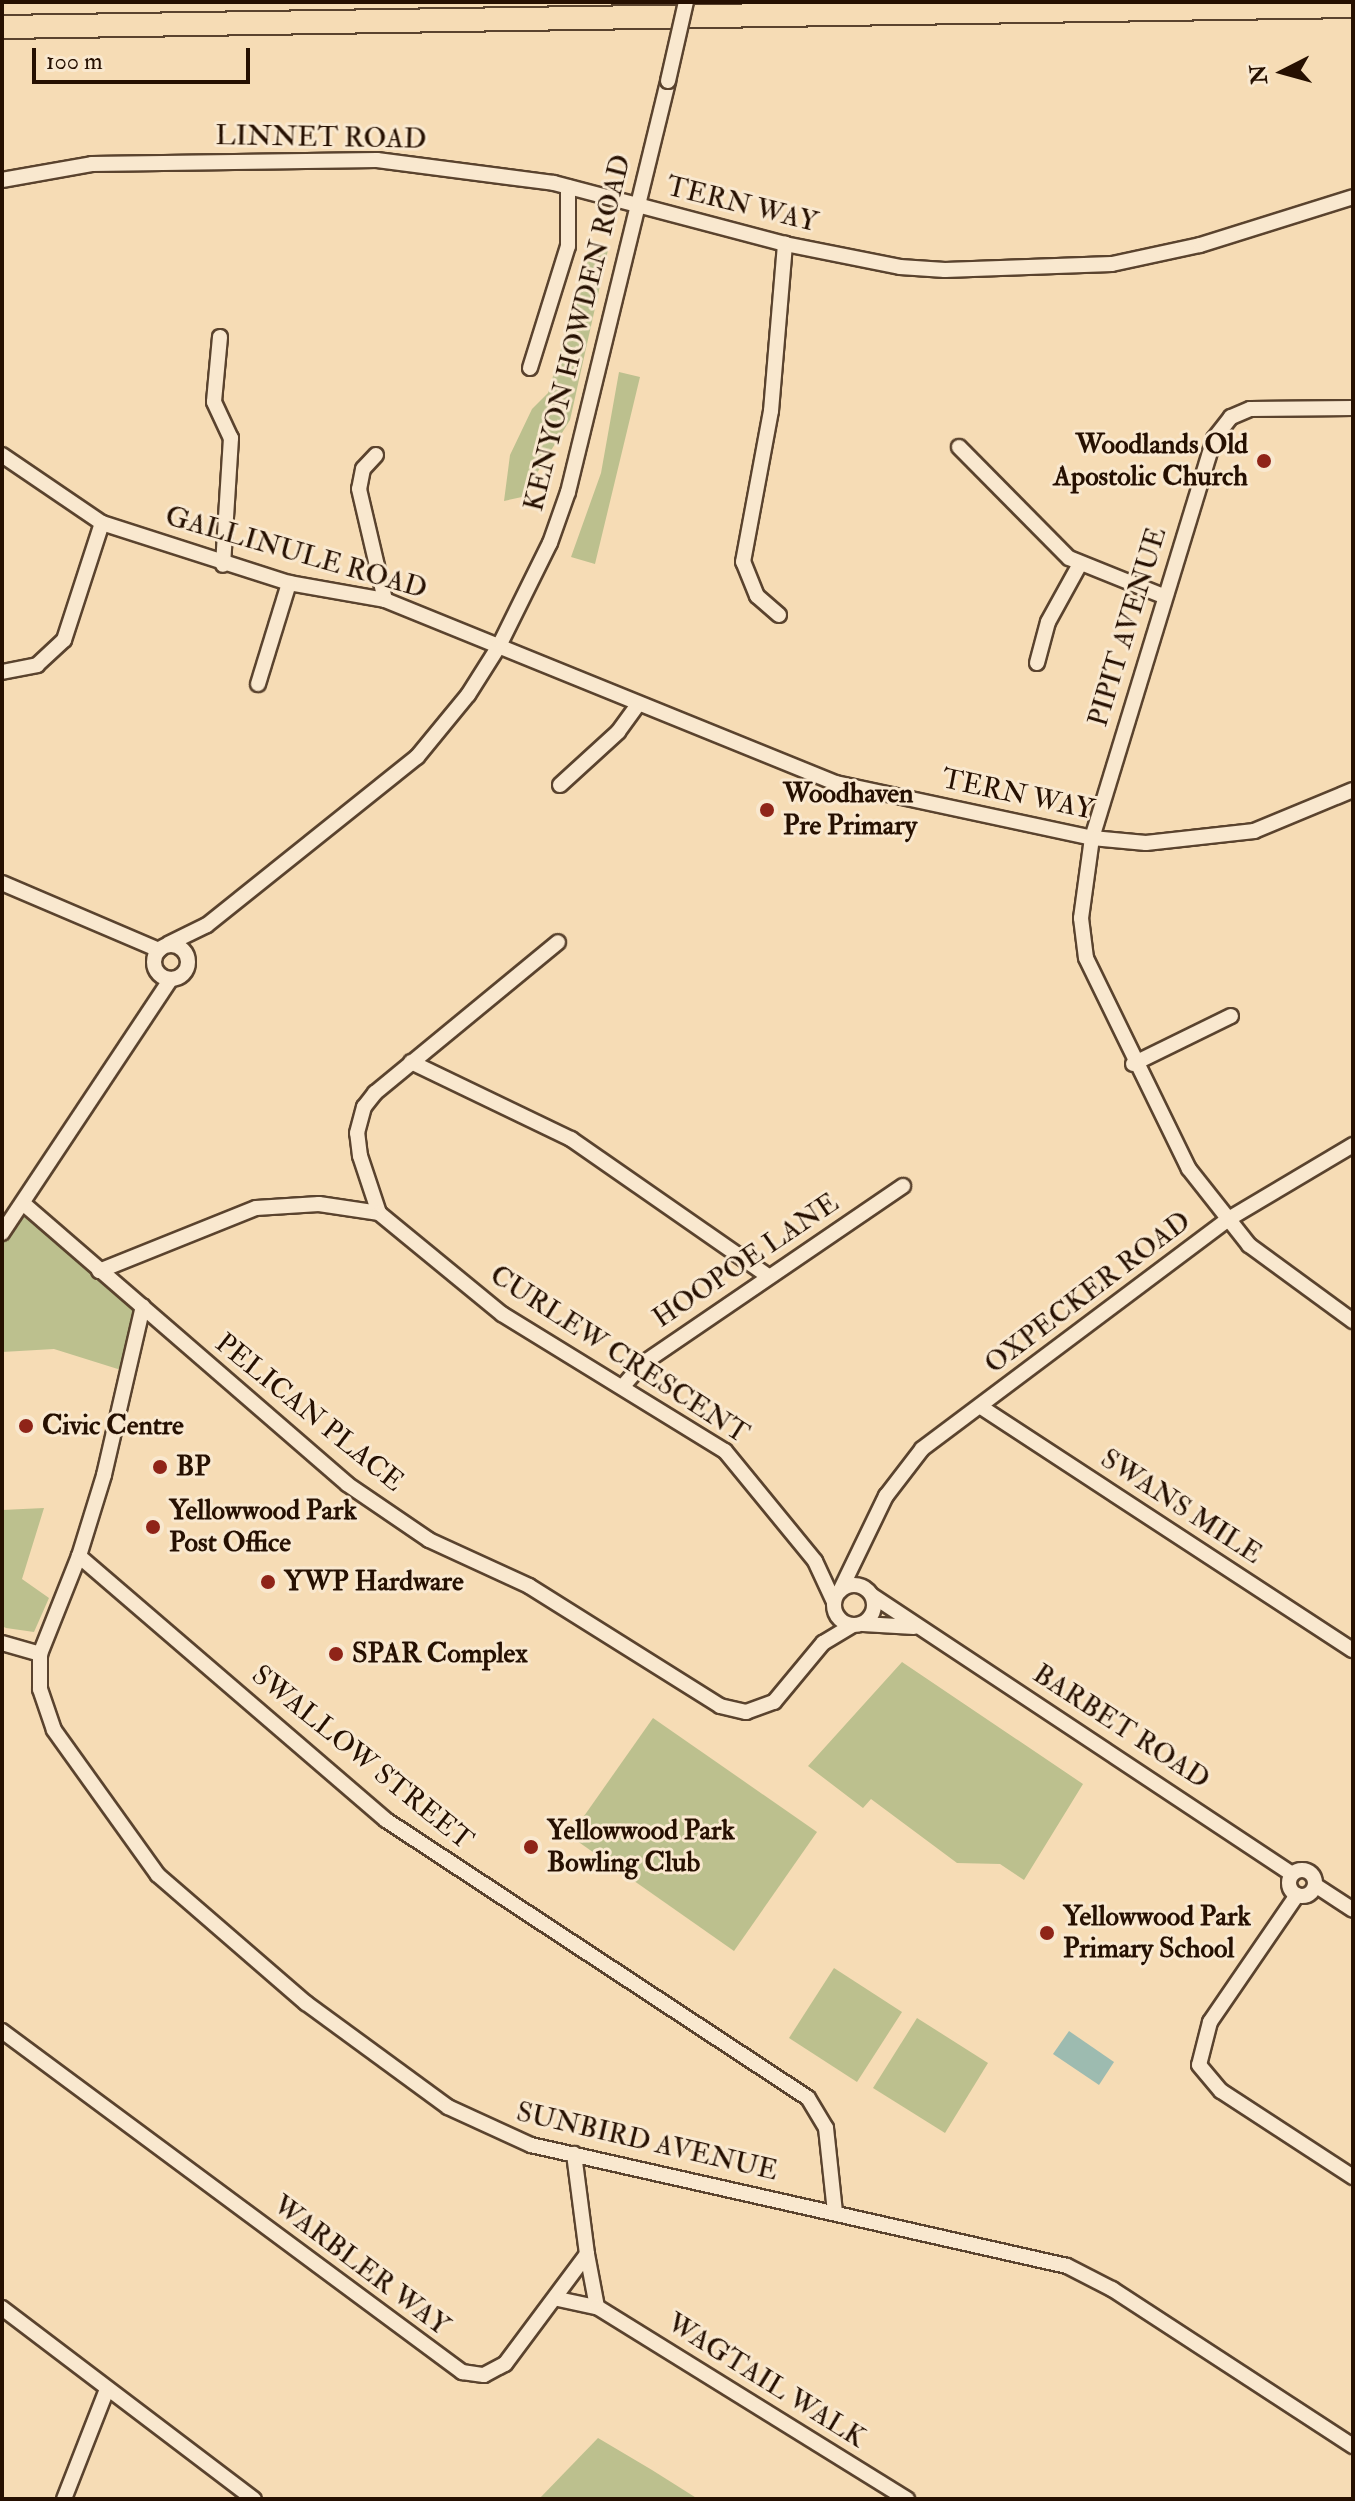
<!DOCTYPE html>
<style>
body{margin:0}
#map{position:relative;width:1355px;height:2501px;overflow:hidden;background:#f6dcb5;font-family:"IM FELL Double Pica",serif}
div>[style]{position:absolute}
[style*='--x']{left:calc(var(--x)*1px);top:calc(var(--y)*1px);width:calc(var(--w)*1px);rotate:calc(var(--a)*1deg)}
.green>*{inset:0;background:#bcc08e}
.water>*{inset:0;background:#9dbbb0}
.roads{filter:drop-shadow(2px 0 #5a432e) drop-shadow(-2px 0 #5a432e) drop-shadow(0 2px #5a432e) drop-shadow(0 -2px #5a432e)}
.minor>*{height:14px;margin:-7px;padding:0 7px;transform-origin:7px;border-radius:7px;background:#f9e8cf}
.minor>.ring{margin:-7px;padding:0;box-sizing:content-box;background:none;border:14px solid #f9e8cf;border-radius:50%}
.highway>*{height:22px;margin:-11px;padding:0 11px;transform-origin:11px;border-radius:11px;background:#f6dcb5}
.bridges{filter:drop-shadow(2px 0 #5a432e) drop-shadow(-2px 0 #5a432e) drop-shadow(0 2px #5a432e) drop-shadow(0 -2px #5a432e)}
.minor-bridge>*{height:14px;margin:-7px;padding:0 7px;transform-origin:7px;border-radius:7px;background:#f9e8cf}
.dots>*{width:22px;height:22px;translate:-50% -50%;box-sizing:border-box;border:4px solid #f9e8cf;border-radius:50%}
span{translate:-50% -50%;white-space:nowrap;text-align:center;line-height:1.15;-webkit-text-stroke:6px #f9e8cf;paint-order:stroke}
.street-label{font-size:28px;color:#261001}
.poi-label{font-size:28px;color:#261001;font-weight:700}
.right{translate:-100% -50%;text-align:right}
.left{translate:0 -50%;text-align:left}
.frame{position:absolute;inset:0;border:4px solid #261001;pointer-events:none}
.north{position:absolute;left:1243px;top:32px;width:80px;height:80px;-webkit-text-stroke:6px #f9e8cf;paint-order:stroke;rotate:264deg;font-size:22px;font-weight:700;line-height:32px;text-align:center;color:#261001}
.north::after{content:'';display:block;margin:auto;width:28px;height:36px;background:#261001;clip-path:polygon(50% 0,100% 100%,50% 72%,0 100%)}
.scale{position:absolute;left:32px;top:48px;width:218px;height:36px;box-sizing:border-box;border:4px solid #261001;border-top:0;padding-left:10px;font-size:24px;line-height:28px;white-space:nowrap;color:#261001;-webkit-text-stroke:6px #f9e8cf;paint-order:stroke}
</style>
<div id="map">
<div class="green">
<i style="clip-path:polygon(608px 250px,570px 420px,522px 497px,504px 501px,510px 455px,532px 409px,548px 393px,589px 255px)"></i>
<i style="clip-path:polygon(619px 372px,640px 377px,595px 564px,571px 557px,601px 473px)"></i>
<i style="clip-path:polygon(21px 1213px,140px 1315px,121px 1370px,54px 1349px,2px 1352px,2px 1238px)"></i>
<i style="clip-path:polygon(44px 1508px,22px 1579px,49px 1598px,34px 1632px,6px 1628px,2px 1626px,2px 1510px)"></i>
<i style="clip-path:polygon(902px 1662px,1083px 1784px,1024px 1880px,1000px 1864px,957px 1863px,871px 1799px,863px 1808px,808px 1766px)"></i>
<i style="clip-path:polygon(653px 1718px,817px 1832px,734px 1951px,570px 1836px)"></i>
<i style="clip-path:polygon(834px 1968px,902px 2012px,857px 2082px,789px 2038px)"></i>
<i style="clip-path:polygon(917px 2018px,988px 2063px,945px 2133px,873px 2088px)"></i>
<i style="clip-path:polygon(598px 2438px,652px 2470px,698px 2499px,539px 2499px)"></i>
</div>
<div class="water">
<i style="clip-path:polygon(1069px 2031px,1114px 2062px,1099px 2085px,1053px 2054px)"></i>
</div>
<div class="roads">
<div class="minor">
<i style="--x:2;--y:180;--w:91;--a:-10.1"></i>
<i style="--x:92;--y:164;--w:285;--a:-0.8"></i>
<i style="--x:377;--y:160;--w:178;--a:7.4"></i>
<i style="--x:554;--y:183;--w:239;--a:14.8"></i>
<i style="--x:785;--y:244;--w:117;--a:11.3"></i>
<i style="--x:900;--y:267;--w:45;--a:3.8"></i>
<i style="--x:945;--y:270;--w:167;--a:-2.1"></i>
<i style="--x:1112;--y:264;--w:90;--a:-12.2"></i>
<i style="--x:1200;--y:245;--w:160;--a:-17.4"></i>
<i style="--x:220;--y:337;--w:65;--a:95.3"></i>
<i style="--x:214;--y:402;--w:40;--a:65"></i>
<i style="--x:231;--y:438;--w:127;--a:93.6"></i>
<i style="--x:530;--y:368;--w:128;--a:-72.7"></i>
<i style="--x:568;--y:246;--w:59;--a:-90"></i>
<i style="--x:1353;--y:408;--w:103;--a:179.4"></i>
<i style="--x:1250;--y:409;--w:21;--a:157"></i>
<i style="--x:1231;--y:417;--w:28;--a:128"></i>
<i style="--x:1214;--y:439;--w:417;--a:107"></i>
<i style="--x:1092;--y:838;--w:81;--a:97.8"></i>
<i style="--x:1081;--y:918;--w:40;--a:82.9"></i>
<i style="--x:1086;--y:958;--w:235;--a:64"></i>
<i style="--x:1189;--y:1169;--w:97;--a:51.7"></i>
<i style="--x:1249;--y:1245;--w:129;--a:36.2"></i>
<i style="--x:959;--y:447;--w:156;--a:45.3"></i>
<i style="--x:1069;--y:558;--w:101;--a:22"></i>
<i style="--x:2;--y:455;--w:121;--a:34.2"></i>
<i style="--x:102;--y:523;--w:196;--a:17.8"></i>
<i style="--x:289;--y:583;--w:97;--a:10"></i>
<i style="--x:385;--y:600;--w:487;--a:22.1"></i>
<i style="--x:836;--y:783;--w:262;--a:12.1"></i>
<i style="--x:1092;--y:838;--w:54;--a:5.3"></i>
<i style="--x:1146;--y:843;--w:109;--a:-6.3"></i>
<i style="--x:1254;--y:831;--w:107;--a:-22.5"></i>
<i style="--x:376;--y:455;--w:19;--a:133"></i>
<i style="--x:363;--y:469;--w:20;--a:101"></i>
<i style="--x:359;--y:489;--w:114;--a:76.8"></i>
<i style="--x:779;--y:615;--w:29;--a:-139"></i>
<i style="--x:757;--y:596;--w:37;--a:-112"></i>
<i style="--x:743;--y:562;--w:154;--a:-79.5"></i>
<i style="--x:771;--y:411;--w:168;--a:-85.2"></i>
<i style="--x:1037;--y:663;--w:42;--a:-75"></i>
<i style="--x:1048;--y:622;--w:66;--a:-61.1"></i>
<i style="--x:2;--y:672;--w:36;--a:-11"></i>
<i style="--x:37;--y:665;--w:37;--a:-43"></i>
<i style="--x:64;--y:640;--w:123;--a:-72"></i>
<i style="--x:258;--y:684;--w:106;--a:-72.9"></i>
<i style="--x:560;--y:785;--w:79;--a:-42.4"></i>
<i style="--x:618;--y:732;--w:34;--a:-54"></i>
<i style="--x:2;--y:883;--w:171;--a:23.1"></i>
<i style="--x:168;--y:944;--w:43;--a:-26"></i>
<i style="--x:207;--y:925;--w:269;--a:-38.7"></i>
<i style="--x:417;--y:757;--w:80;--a:-50.6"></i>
<i style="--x:468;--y:695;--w:58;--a:-57.7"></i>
<i style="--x:499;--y:646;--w:115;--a:-63.7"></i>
<i style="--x:550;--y:543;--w:54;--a:-70.6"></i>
<i style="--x:568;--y:492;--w:423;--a:-76.3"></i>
<i class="ring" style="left:154px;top:945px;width:20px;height:20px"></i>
<i style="--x:411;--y:1062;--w:178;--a:25.7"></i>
<i style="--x:571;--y:1139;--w:240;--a:34.8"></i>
<i style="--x:1133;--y:1064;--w:109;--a:-26.1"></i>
<i style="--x:24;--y:1204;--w:427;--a:40.9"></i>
<i style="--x:347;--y:1484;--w:99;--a:34.3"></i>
<i style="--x:429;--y:1540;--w:110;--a:24.7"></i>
<i style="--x:529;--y:1586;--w:226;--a:32.1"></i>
<i style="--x:720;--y:1706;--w:27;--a:13"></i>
<i style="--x:746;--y:1712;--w:30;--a:-20"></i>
<i style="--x:774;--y:1702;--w:77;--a:-50.3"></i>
<i style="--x:823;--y:1643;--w:33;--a:-31"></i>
<i style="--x:379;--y:1213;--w:60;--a:-108.4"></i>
<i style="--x:360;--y:1156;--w:23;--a:-97"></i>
<i style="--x:357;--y:1133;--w:27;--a:-75"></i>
<i style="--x:364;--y:1107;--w:18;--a:-52"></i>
<i style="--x:375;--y:1093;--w:237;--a:-39.5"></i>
<i style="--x:2;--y:1233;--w:305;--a:-56.4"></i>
<i style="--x:99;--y:1271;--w:169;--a:-21.9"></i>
<i style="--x:256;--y:1208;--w:63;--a:-3.6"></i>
<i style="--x:319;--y:1204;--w:61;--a:8.5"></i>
<i style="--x:379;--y:1213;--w:159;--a:39.4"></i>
<i style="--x:502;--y:1314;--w:262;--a:31.6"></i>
<i style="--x:725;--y:1451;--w:142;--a:50.7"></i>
<i style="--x:815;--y:1561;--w:45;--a:65.1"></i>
<i style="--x:624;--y:1385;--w:28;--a:-49"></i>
<i style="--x:642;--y:1364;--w:316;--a:-34.3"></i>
<i style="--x:981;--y:1407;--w:444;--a:33.2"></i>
<i style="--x:79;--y:1556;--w:405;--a:40.7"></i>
<i style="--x:386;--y:1820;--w:505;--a:33.38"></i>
<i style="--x:808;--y:2098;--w:35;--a:59"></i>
<i style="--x:826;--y:2128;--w:84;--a:83.9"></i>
<i class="ring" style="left:834px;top:1585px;width:26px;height:26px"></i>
<i style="--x:840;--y:1591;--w:106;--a:-64.2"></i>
<i style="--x:886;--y:1496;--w:59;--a:-52.5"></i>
<i style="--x:922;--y:1449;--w:381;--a:-36.9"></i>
<i style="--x:1227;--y:1220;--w:147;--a:-30.8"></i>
<i style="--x:873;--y:1596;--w:503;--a:33.56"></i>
<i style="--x:863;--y:1624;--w:51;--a:3.4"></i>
<i style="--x:2;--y:1643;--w:40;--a:16"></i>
<i style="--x:40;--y:1654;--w:35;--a:90"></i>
<i style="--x:40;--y:1689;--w:43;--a:71.1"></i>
<i style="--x:54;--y:1730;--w:178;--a:54.4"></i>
<i style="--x:158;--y:1875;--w:196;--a:40.9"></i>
<i style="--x:306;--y:2003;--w:176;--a:36.2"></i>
<i style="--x:448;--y:2107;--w:91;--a:24.6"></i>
<i style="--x:531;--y:2145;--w:549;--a:12.72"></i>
<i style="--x:1067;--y:2266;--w:51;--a:27.1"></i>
<i style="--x:1112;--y:2289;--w:288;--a:33.1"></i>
<i style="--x:40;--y:1654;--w:105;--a:-68.3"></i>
<i style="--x:79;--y:1556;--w:85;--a:-72.8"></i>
<i style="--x:104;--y:1475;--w:173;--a:-77"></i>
<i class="ring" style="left:1289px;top:1870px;width:12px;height:12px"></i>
<i style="--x:1315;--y:1885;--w:45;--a:33.3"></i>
<i style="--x:1297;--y:1895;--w:154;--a:124.4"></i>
<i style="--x:1210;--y:2022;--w:44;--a:104.3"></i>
<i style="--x:1199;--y:2065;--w:34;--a:50"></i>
<i style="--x:1221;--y:2091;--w:158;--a:33.1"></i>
<i style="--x:2;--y:2031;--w:573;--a:36.55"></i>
<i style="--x:462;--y:2372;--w:22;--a:8"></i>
<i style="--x:484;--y:2375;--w:24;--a:-28"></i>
<i style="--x:505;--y:2364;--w:137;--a:-53.3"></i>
<i style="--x:587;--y:2254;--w:101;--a:-97.4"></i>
<i style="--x:587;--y:2254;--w:54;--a:79.3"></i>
<i style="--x:558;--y:2299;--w:40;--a:12"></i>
<i style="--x:597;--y:2307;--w:365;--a:31.8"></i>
<i style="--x:2;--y:2308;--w:316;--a:37.2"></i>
<i style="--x:64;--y:2499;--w:118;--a:-68.6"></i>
</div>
<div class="highway">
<i style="--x:2;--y:27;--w:1351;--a:-0.89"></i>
</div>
</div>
<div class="bridges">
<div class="minor-bridge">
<i style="--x:668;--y:81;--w:81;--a:-77.2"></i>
</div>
</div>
<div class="dots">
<i style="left:1264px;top:461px;background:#8f2418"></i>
<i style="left:767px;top:810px;background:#8f2418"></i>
<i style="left:26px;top:1426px;background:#8f2418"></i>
<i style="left:160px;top:1467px;background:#8f2418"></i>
<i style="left:153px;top:1527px;background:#8f2418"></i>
<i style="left:268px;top:1582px;background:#8f2418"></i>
<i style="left:336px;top:1654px;background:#8f2418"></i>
<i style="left:531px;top:1847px;background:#8f2418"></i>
<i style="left:1047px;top:1933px;background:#8f2418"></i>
</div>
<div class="street-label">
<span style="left:321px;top:138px;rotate:1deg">LINNET ROAD</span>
<span style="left:742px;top:205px;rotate:14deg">TERN WAY</span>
<span style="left:578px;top:333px;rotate:-76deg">KENYON HOWDEN ROAD</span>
<span style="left:296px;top:553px;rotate:16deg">GALLINULE ROAD</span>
<span style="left:1128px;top:627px;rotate:-73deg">PIPIT AVENUE</span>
<span style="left:1018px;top:795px;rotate:12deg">TERN WAY</span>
<span style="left:746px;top:1261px;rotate:-34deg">HOOPOE LANE</span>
<span style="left:1088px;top:1293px;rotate:-37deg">OXPECKER ROAD</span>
<span style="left:619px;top:1355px;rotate:33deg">CURLEW CRESCENT</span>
<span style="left:309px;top:1413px;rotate:39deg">PELICAN PLACE</span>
<span style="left:1181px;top:1507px;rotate:33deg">SWANS MILE</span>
<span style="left:1121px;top:1727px;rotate:33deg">BARBET ROAD</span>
<span style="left:362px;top:1758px;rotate:39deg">SWALLOW STREET</span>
<span style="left:647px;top:2142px;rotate:13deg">SUNBIRD AVENUE</span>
<span style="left:361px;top:2266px;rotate:37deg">WARBLER WAY</span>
<span style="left:766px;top:2381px;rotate:32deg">WAGTAIL WALK</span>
</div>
<div class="poi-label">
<span class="right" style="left:1248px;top:461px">Woodlands Old<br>Apostolic Church</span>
<span class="left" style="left:783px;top:810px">Woodhaven<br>Pre Primary</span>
<span class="left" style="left:42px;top:1426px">Civic Centre</span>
<span class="left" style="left:176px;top:1467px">BP</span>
<span class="left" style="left:169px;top:1527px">Yellowwood Park<br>Post Office</span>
<span class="left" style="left:284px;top:1582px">YWP Hardware</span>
<span class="left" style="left:352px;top:1654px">SPAR Complex</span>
<span class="left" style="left:547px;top:1847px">Yellowwood Park<br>Bowling Club</span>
<span class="left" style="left:1063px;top:1933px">Yellowwood Park<br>Primary School</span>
</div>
<div class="frame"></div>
<div class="north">N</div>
<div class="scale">100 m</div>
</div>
